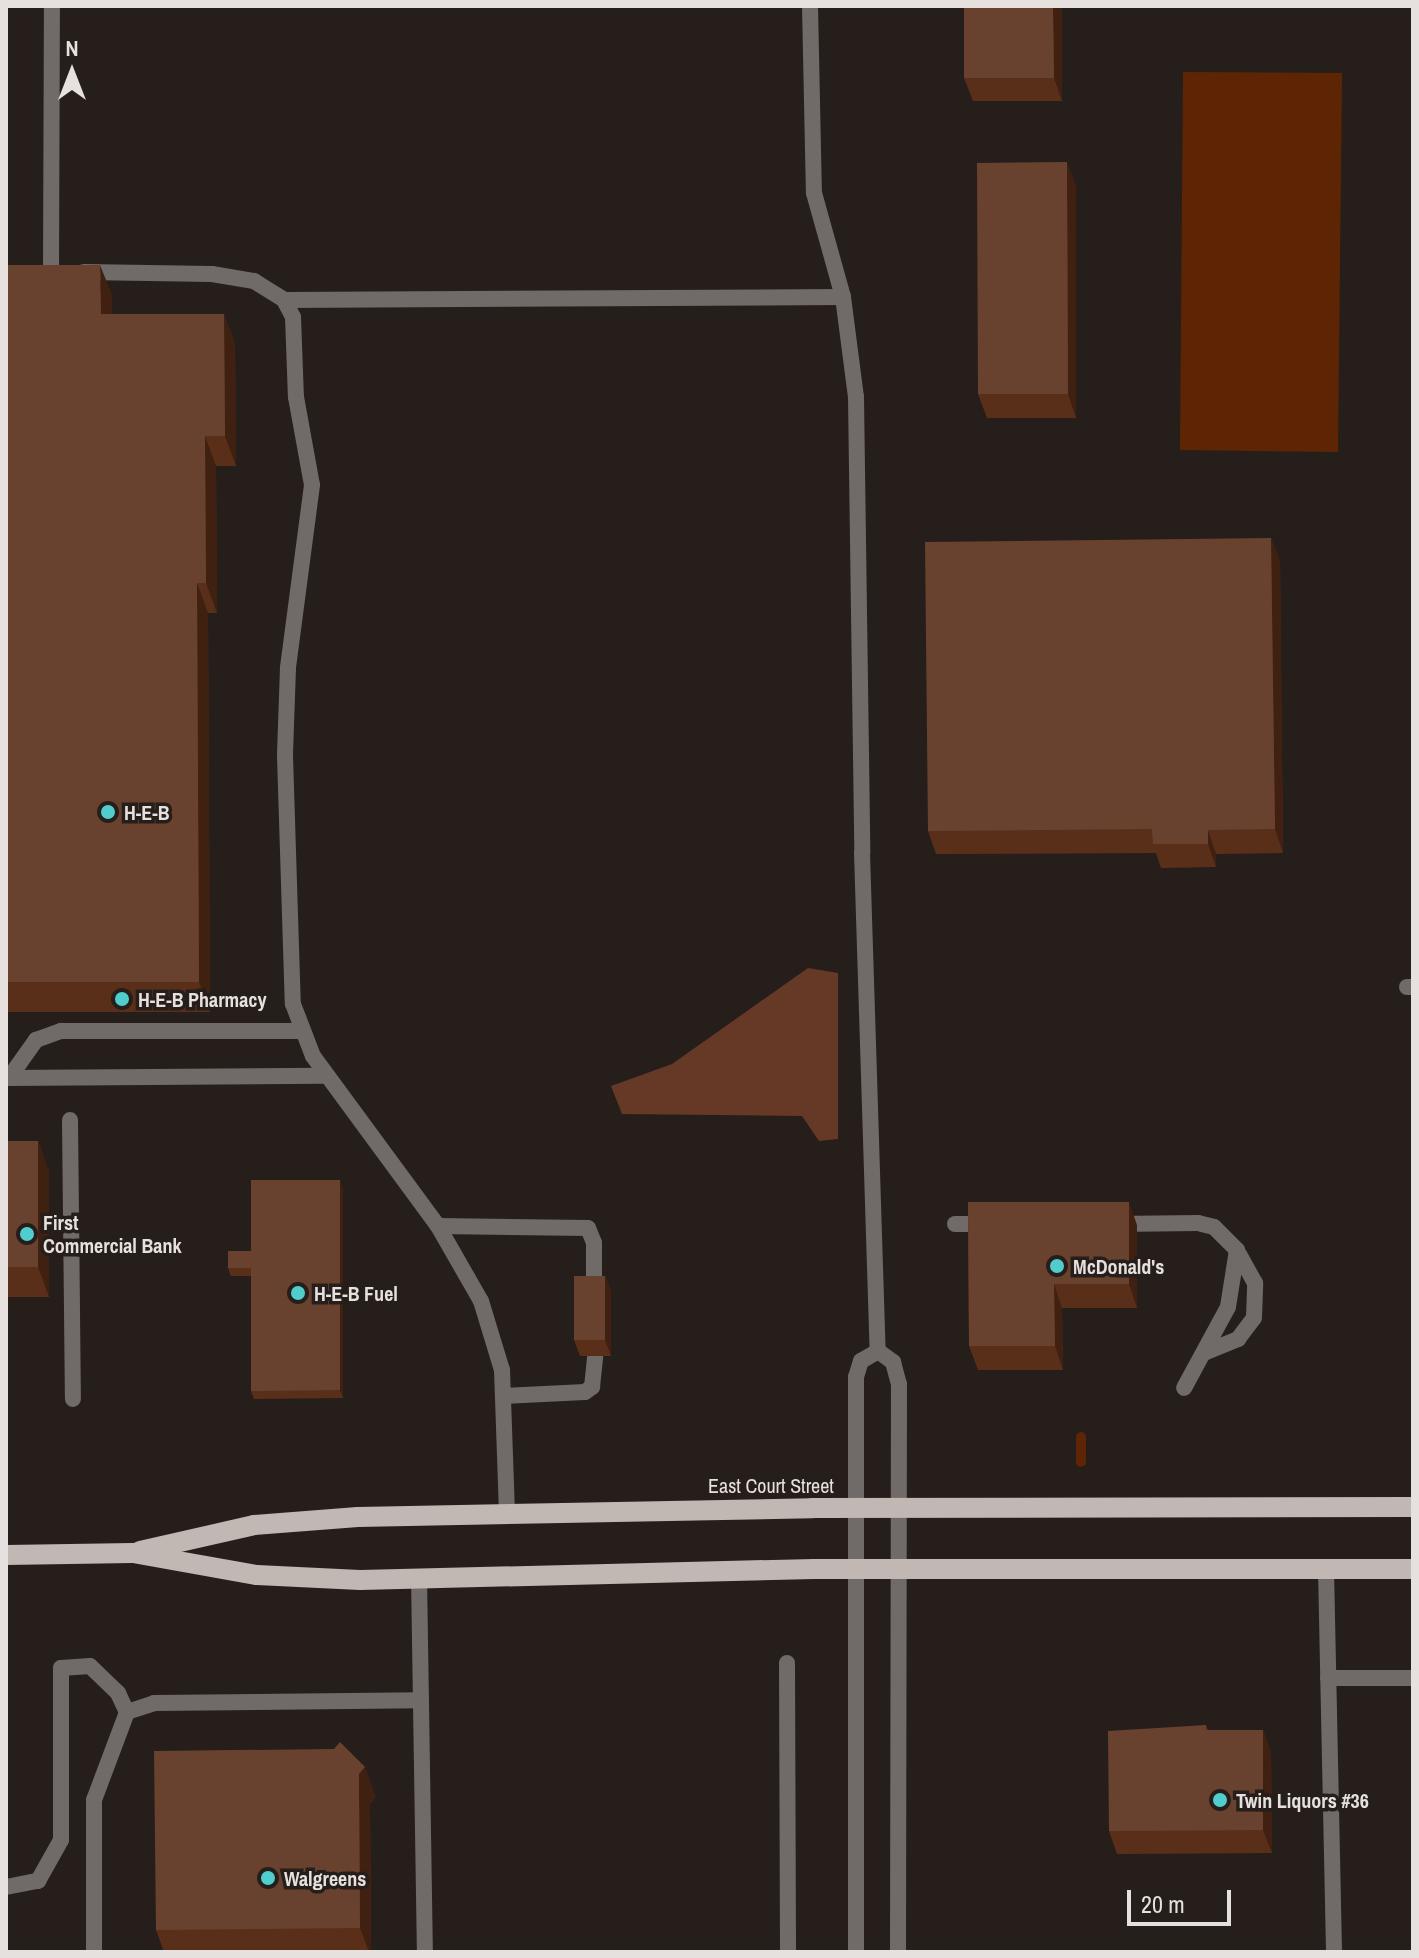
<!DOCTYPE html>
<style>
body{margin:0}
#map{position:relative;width:1419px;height:1958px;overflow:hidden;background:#261e1a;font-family:"Archivo Narrow",sans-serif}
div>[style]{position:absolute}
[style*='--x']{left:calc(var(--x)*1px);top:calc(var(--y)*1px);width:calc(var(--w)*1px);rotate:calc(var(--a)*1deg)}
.green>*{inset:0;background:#653925}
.water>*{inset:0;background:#5e2504}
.stream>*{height:10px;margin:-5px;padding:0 5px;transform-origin:5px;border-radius:5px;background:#5e2504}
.service>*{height:16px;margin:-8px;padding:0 8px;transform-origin:8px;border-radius:8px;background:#706b69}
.primary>*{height:20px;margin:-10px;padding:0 10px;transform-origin:10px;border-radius:10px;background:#c1b7b3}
.wall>*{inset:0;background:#5a2f1a}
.shaded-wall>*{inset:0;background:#3f2011}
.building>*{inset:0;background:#69422f}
.dots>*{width:22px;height:22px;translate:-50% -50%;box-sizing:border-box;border:4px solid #261e1a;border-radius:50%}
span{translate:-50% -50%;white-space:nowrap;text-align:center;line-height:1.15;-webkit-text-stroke:7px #261e1a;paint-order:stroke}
.poi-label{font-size:20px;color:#e6e0de;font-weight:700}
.left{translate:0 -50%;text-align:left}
.street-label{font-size:20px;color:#e6e0de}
.frame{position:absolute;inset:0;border:8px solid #e6e0de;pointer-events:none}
.north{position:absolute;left:32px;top:32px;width:80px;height:80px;-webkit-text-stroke:6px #261e1a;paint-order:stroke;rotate:0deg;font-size:22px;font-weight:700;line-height:32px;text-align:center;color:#e6e0de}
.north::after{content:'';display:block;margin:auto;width:28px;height:36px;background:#e6e0de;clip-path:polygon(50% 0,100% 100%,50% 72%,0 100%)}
.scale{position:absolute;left:1127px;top:1890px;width:104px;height:36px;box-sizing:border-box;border:4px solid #e6e0de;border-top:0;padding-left:10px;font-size:24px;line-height:28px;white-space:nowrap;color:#e6e0de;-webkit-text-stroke:6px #261e1a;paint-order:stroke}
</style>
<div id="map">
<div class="green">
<i style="clip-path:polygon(808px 968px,838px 973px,838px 1139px,819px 1141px,802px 1116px,622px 1114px,611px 1086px,672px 1064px)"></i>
</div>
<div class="water">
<i style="clip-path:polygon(1183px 72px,1342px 73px,1338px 452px,1180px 450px)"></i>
</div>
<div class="stream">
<i style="--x:1081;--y:1437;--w:25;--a:90"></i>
</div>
<div class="service">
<i style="--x:810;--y:6;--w:187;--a:88.8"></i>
<i style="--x:814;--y:193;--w:108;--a:74.4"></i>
<i style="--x:843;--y:297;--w:101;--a:82.6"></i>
<i style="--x:856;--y:397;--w:456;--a:89.2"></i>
<i style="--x:862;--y:853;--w:498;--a:88.2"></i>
<i style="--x:51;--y:272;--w:266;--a:-89.8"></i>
<i style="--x:84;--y:272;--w:128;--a:0.9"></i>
<i style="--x:212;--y:274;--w:43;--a:9.5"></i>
<i style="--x:254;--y:281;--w:36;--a:32"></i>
<i style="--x:284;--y:300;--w:19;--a:62"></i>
<i style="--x:293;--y:317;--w:80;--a:87.9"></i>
<i style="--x:296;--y:397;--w:89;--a:79.7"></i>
<i style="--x:312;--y:485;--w:185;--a:97.5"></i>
<i style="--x:288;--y:668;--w:88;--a:92"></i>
<i style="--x:285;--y:756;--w:248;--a:88.2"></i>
<i style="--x:293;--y:1004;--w:56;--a:69"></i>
<i style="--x:313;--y:1056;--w:211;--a:53.7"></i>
<i style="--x:438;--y:1226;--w:86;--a:60.2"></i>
<i style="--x:481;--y:1301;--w:72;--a:73.1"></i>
<i style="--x:502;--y:1370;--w:142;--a:88"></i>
<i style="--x:284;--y:300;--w:559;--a:-0.31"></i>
<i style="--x:1407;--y:987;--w:6;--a:0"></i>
<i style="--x:6;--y:1078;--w:321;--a:-0.4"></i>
<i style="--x:9;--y:1078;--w:47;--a:-54.6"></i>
<i style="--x:36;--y:1040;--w:27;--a:-20"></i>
<i style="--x:61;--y:1031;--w:240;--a:0"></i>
<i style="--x:70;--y:1120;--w:279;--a:89.4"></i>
<i style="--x:955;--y:1224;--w:33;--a:0"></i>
<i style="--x:1115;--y:1224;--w:83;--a:-0.7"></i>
<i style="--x:1198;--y:1223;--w:16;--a:14"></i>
<i style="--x:1214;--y:1227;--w:33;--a:45"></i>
<i style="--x:1237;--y:1250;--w:58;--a:99"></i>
<i style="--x:1228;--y:1307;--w:92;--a:118.5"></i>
<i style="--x:438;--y:1226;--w:150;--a:0.8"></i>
<i style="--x:588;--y:1228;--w:16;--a:68"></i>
<i style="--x:594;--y:1243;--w:49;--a:90"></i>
<i style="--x:878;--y:1351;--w:19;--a:36"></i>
<i style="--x:893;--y:1362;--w:23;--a:75"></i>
<i style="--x:899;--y:1384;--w:568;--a:90.1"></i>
<i style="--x:1206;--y:1352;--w:35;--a:-22"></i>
<i style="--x:1238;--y:1339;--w:26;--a:-53"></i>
<i style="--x:1254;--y:1318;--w:35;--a:-88"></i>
<i style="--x:1255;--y:1283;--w:33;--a:-119"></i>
<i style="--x:503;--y:1396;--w:82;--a:-2.8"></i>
<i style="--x:585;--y:1392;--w:9;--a:-36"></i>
<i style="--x:592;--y:1387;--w:31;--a:-84"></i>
<i style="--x:1326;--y:1569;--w:383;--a:88.8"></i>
<i style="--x:419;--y:1577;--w:375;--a:89.1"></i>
<i style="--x:787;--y:1663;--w:289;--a:89.8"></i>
<i style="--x:1328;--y:1678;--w:85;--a:0"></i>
<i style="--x:6;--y:1887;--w:33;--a:-11"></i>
<i style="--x:38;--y:1881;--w:47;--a:-60.7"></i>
<i style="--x:61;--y:1840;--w:172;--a:-90"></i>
<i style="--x:61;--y:1668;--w:29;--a:-4"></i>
<i style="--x:90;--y:1666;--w:39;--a:44"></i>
<i style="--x:118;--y:1693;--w:21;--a:65"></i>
<i style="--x:94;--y:1952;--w:152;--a:-90"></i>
<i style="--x:94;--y:1800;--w:94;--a:-69.4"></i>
<i style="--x:127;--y:1712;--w:28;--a:-18"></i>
<i style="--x:154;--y:1703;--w:267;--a:-0.6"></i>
<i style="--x:856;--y:1952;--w:575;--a:-90"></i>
<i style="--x:856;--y:1377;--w:17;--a:-73"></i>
<i style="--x:861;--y:1361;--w:20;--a:-30"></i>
</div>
<div class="primary">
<i style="--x:140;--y:1551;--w:117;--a:-12.8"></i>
<i style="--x:254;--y:1525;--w:104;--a:-4.4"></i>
<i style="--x:358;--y:1517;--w:454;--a:-1.1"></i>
<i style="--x:812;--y:1508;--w:601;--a:-0.1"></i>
<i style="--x:6;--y:1555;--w:127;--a:-0.9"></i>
<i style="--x:133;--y:1553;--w:126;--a:10.1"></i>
<i style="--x:257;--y:1575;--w:103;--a:2.8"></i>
<i style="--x:360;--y:1580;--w:454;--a:-1.4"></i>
<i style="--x:814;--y:1569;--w:599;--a:0"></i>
</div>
<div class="wall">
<i style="clip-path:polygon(964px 6px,1062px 6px,1062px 101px,973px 101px,964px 78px)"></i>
<i style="clip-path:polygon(1076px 185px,1076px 418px,987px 418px,978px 394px)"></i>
<i style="clip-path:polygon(6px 265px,112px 295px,112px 314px,224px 314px,235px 344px,236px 466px,216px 466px,217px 613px,208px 613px,210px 1012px,6px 1012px)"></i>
<i style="clip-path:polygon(1271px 538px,1280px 561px,1283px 853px,1216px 854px,1216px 867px,1161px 868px,1156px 853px,936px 854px,928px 831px)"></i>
<i style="clip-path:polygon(6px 1141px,38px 1141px,49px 1172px,49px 1297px,6px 1297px)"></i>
<i style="clip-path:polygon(343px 1188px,343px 1398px,254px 1399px,251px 1391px,251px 1276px,231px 1276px,228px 1268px)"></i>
<i style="clip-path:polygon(968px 1202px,1137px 1225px,1137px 1308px,1062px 1308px,1063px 1370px,978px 1370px,969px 1346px)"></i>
<i style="clip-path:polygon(605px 1276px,611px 1292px,611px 1356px,580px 1356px,574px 1340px)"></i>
<i style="clip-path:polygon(1206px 1725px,1208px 1730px,1263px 1730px,1271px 1753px,1272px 1853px,1117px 1854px,1109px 1831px)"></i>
<i style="clip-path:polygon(376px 1797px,370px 1804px,371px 1952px,164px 1952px,156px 1930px)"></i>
</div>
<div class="shaded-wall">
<i style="clip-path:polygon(1053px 6px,1062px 6px,1062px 101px,1054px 78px)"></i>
<i style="clip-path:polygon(1067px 162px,1076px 185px,1076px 418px,1068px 394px)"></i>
<i style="clip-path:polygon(100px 265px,112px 295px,112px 345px,101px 314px)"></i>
<i style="clip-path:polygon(224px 314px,235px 344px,236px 466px,225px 436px)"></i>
<i style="clip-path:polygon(205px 436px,216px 466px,217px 613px,206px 583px)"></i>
<i style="clip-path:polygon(1271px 538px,1280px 561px,1283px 853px,1275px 829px)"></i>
<i style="clip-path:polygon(197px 583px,208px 613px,210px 1012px,199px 982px)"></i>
<i style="clip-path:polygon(1208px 830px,1216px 854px,1216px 867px,1208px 844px)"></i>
<i style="clip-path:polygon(38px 1141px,49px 1172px,49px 1297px,38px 1267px)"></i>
<i style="clip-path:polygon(340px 1180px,343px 1188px,343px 1398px,340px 1390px)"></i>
<i style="clip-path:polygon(1129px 1202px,1137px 1225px,1137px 1308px,1129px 1284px)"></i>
<i style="clip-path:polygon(605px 1276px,611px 1292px,611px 1356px,605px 1340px)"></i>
<i style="clip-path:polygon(1054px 1284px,1062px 1308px,1063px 1370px,1055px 1346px)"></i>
<i style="clip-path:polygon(1263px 1730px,1271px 1753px,1272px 1853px,1263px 1830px)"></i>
<i style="clip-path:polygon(365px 1767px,376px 1797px,370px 1804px,371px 1952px,369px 1952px,360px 1928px,359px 1774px)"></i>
</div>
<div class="building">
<i style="clip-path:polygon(964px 6px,1053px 6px,1054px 78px,964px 78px)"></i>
<i style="clip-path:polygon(1067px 162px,1068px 394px,978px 394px,977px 163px)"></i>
<i style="clip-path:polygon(6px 265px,100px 265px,101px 314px,224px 314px,225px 436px,205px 436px,206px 583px,197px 583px,199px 982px,6px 982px)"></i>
<i style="clip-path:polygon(1271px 538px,1275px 829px,1208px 830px,1208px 844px,1153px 844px,1152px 829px,928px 831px,925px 542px)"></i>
<i style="clip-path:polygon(6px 1141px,38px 1141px,38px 1267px,6px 1267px)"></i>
<i style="clip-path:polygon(251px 1180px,340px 1180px,340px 1390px,251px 1391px,251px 1268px,228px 1268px,228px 1251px,251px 1251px)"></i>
<i style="clip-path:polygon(968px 1202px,1129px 1202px,1129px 1284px,1054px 1284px,1055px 1346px,969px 1346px)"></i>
<i style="clip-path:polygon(574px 1276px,605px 1276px,605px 1340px,574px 1340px)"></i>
<i style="clip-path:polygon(1206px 1725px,1206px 1730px,1263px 1730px,1263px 1830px,1109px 1831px,1108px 1731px)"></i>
<i style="clip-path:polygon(340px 1742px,365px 1767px,359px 1774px,360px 1928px,156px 1930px,154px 1751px,334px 1749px)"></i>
</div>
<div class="dots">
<i style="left:108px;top:812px;background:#52cdcd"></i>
<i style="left:122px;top:999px;background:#52cdcd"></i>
<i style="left:27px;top:1234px;background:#52cdcd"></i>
<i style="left:1057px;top:1266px;background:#52cdcd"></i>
<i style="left:298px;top:1293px;background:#52cdcd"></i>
<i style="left:1220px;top:1800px;background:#52cdcd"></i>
<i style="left:268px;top:1878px;background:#52cdcd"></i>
</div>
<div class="poi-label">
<span class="left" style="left:124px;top:812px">H-E-B</span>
<span class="left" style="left:138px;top:999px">H-E-B Pharmacy</span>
<span class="left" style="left:43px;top:1234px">First<br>Commercial Bank</span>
<span class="left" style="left:1073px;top:1266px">McDonald's</span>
<span class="left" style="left:314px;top:1293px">H-E-B Fuel</span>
<span class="left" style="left:1236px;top:1800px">Twin Liquors #36</span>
<span class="left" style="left:284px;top:1878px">Walgreens</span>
</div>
<div class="street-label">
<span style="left:771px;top:1485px">East Court Street</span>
</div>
<div class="frame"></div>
<div class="north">N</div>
<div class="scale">20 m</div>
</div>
